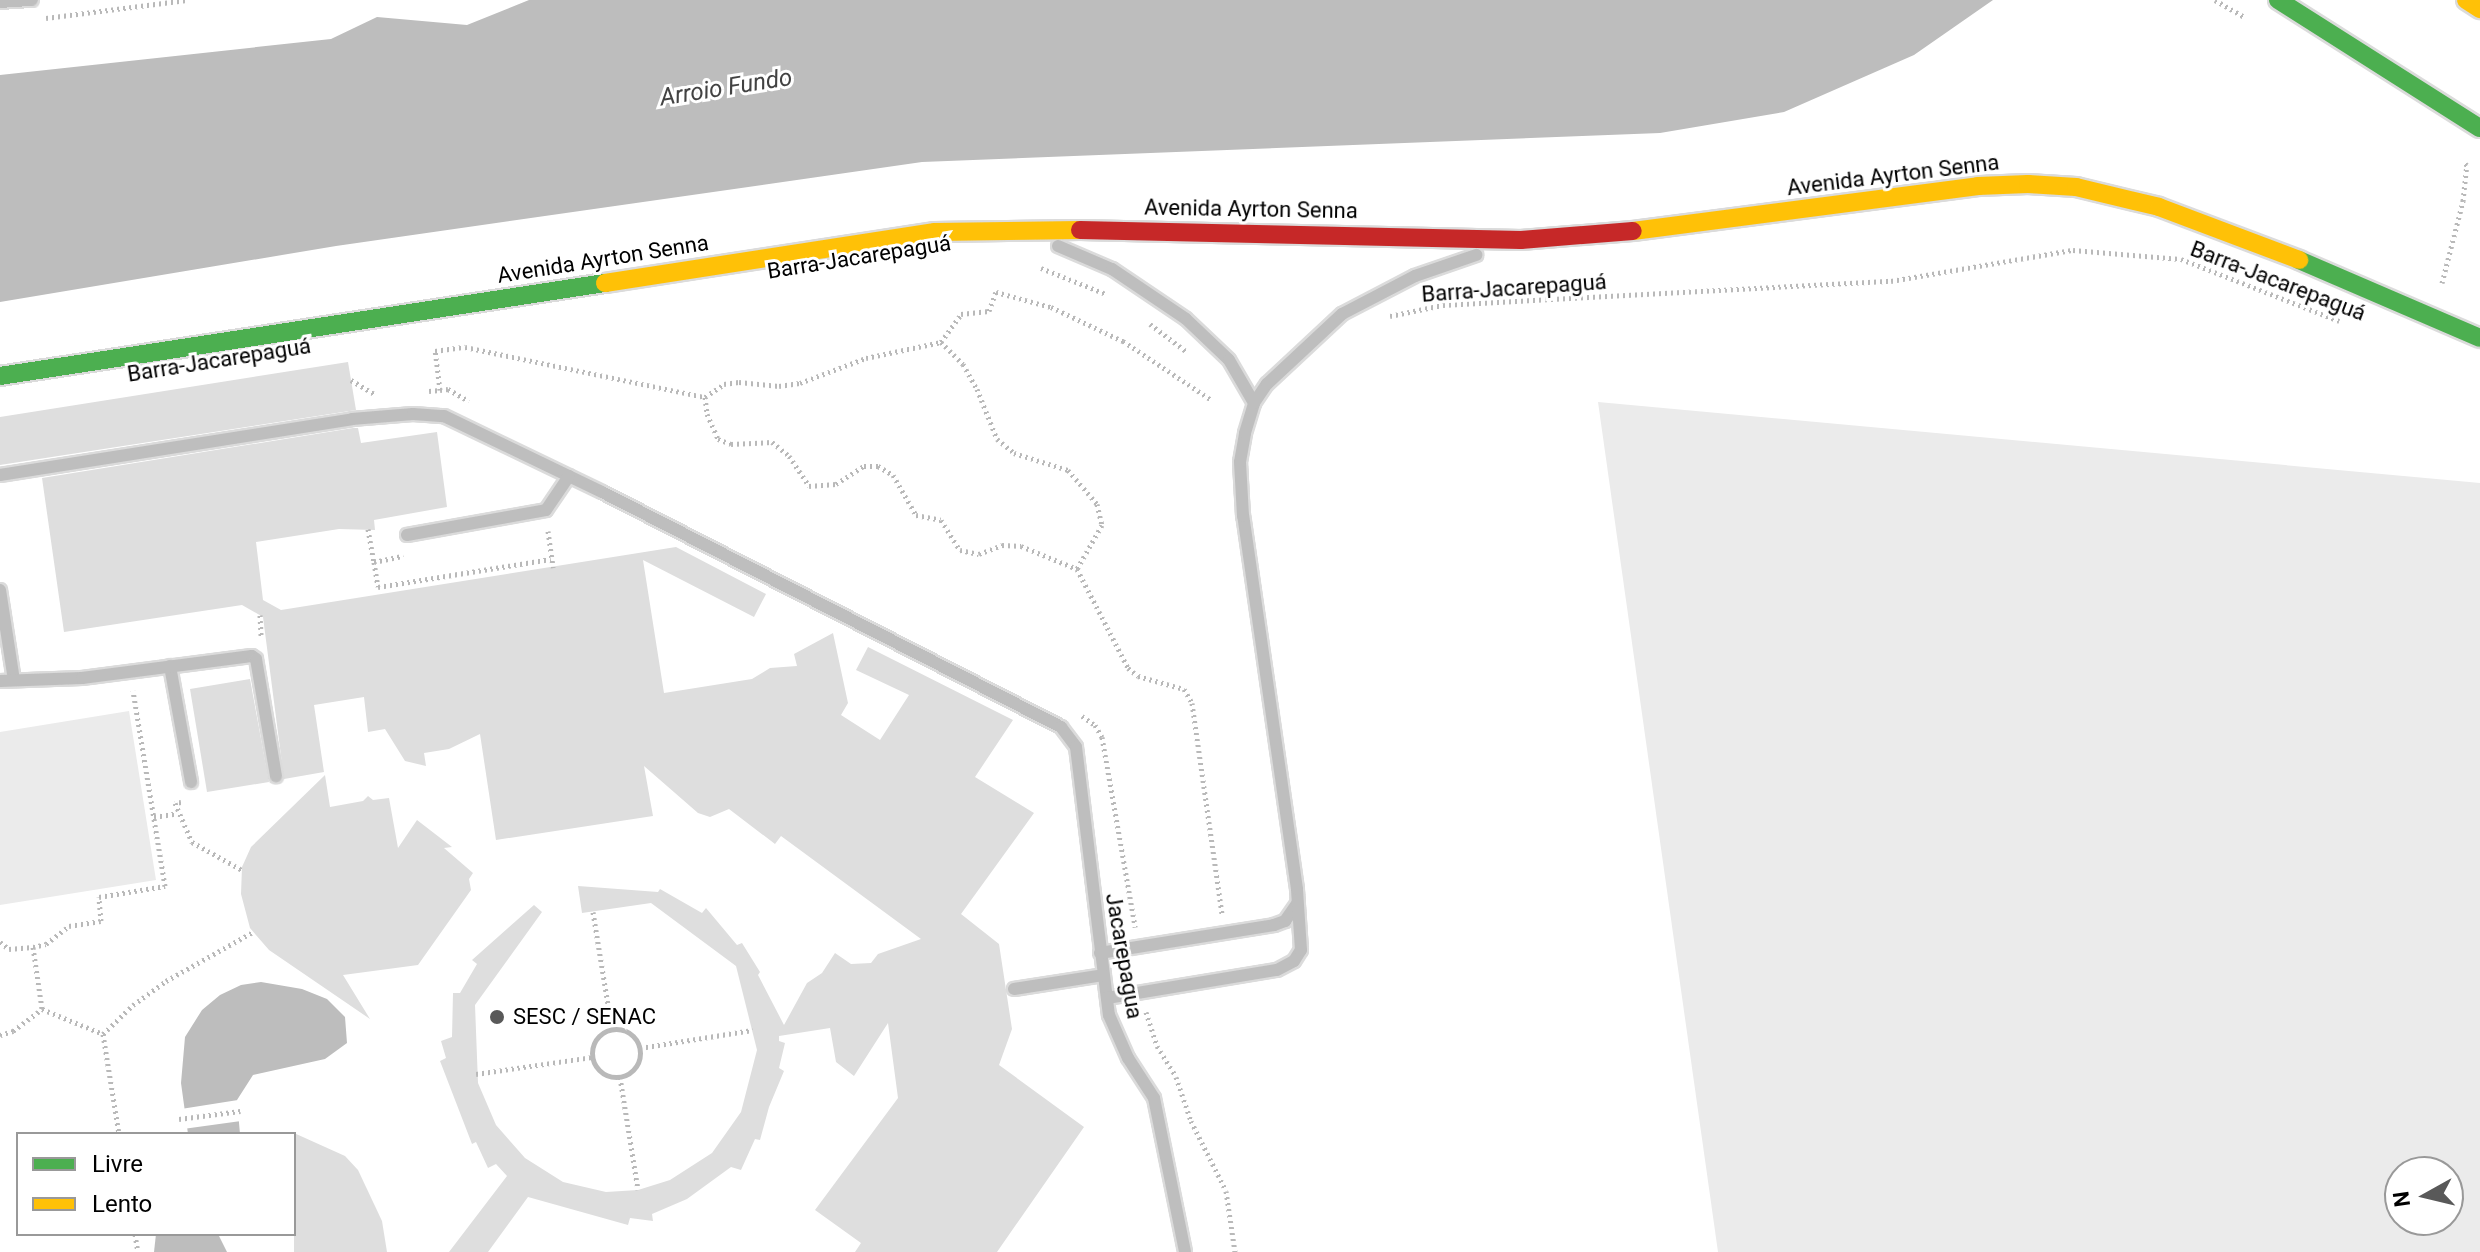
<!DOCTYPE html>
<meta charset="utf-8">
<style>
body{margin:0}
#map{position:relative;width:2480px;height:1252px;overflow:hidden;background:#fff;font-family:Roboto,sans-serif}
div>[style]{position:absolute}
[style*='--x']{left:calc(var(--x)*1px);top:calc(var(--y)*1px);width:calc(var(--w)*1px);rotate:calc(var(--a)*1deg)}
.green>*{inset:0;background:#ebebeb}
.water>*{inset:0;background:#bdbdbd}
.pier>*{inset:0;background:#fff}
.building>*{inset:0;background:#dedede}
.path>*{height:5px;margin-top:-2.5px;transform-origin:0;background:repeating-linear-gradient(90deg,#b9b9b9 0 2px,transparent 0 6px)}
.path>.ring{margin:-2.5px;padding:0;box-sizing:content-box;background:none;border:5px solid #b9b9b9;border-radius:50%}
.roads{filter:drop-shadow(2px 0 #dbdbdb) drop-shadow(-2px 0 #dbdbdb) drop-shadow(0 2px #dbdbdb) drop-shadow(0 -2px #dbdbdb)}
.lane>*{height:12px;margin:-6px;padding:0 6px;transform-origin:6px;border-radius:6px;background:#bebebe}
.fast>*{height:18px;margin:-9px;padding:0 9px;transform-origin:9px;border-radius:9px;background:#4caf50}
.slow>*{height:18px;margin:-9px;padding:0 9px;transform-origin:9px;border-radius:9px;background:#ffc107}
.jam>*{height:18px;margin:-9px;padding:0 9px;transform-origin:9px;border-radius:9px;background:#c62828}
.dots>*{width:22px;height:22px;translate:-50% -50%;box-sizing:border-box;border:4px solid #fff;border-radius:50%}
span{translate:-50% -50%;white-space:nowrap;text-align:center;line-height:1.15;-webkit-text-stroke:6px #fff;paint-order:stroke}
.street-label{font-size:22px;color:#000}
.poi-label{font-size:22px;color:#000}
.left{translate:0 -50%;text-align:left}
.water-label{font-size:24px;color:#424242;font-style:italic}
.legend{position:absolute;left:16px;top:1132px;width:280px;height:104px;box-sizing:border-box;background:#fff;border:2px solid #999;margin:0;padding:10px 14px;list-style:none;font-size:24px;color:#000}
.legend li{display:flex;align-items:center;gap:16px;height:40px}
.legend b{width:40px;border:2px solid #999}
.north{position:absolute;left:2384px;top:1156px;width:80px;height:80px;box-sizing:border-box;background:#fff;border:2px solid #999;border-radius:50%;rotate:262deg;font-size:22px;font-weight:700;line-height:32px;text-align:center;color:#000}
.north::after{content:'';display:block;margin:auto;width:28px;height:36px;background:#595959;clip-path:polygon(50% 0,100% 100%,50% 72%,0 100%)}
</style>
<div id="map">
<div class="green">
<i style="clip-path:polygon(evenodd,1598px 402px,2480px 483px,2480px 1252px,1718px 1252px,1598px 402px,2400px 1172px,2448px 1172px,2448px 1220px,2400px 1220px,2400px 1172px)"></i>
<i style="clip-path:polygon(129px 711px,156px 880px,0 905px,0 732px)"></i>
</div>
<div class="water">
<i style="clip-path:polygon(529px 0,1993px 0,1914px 55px,1784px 112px,1660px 133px,922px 162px,336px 246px,0 302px,0 75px,331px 39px,377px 17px,467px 25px)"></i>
<i style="clip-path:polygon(261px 982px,302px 989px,327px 999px,345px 1017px,347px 1043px,325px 1059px,253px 1075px,237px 1100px,240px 1134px,188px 1134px,181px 1083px,185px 1037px,202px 1010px,220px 995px,241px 985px)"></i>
<i style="clip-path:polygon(156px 1234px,218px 1234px,227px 1252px,154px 1252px)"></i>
</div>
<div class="pier">
<i style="clip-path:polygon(238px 1100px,241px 1121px,183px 1129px,181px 1109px)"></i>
</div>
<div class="building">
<i style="clip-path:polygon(348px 362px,356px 410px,0 465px,0 417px)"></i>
<i style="clip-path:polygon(353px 428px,358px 428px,361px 443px,437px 432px,447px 507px,374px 520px,375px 530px,339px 529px,256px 542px,263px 600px,281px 610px,676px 547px,766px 594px,754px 617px,643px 560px,664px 693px,752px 679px,770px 668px,797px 666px,794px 654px,833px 633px,848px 703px,841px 715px,880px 740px,909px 695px,856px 670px,868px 647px,1013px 720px,975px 777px,1034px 813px,961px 914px,999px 944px,1012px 1029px,999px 1065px,1084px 1127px,997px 1252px,855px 1252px,861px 1243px,815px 1210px,898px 1098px,888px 1023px,854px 1076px,836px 1062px,830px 1028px,779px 1036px,779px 1041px,785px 1043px,779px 1068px,784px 1071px,769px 1107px,760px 1140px,755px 1139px,741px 1170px,731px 1167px,687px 1199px,652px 1214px,653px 1221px,630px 1218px,628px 1225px,528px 1197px,488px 1252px,449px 1252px,507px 1176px,496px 1164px,488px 1168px,476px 1142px,472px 1144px,440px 1061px,446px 1058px,441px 1041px,452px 1037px,453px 993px,460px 993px,477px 964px,472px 960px,534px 905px,542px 912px,475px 1005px,478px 1083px,496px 1125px,525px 1158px,563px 1182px,606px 1192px,638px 1190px,670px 1180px,712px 1153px,741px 1112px,757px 1050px,736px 966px,651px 903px,582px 913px,578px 886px,658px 892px,660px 889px,702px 913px,706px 908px,737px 945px,742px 943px,760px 972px,758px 975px,784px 1025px,807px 983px,822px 973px,835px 953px,851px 964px,871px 963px,878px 954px,921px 939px,781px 836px,775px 844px,729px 809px,710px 817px,698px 813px,644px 766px,653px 816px,496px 840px,480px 734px,449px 749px,424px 753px,426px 766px,405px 761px,385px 729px,368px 732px,364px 697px,314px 705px,324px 772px,284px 779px,263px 617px,242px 605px,64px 632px,42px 478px)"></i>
<i style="clip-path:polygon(250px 679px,269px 782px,207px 792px,190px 689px)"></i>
<i style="clip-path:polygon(325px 775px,330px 807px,363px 801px,368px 796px,373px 800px,389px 798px,398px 848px,417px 820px,452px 847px,444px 848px,473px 873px,469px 879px,471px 890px,418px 965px,343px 975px,370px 1019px,269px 950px,250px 928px,241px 894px,242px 867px,251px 847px)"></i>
<i style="clip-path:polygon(294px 1133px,345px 1156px,358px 1170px,382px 1221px,387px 1252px,294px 1252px)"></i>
</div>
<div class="path">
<i style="--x:2215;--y:0;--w:34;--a:30"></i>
<i style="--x:46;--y:18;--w:142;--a:-7.3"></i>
<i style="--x:1041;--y:268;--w:70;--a:21.8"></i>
<i style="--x:2442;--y:283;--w:85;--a:-75.6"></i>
<i style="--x:2463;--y:201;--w:36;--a:-84"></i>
<i style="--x:2467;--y:165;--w:5;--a:-143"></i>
<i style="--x:1390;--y:316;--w:54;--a:-11.7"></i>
<i style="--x:1443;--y:305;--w:449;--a:-3.1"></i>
<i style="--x:1891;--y:281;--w:185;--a:-9.7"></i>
<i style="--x:2073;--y:250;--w:108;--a:4.8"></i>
<i style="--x:2181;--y:259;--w:170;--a:21.4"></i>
<i style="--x:1150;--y:324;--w:46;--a:37.1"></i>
<i style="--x:941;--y:342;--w:34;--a:-54"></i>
<i style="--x:961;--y:314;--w:28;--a:-6"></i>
<i style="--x:989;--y:311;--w:20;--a:-70"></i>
<i style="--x:996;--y:292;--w:57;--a:15.3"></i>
<i style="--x:1051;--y:307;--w:80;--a:25.3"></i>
<i style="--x:1123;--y:341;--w:105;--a:33.7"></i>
<i style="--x:351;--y:380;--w:29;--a:31"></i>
<i style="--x:440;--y:390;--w:8;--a:-7"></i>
<i style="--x:448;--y:389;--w:24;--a:30"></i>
<i style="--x:429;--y:391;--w:11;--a:-5"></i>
<i style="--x:440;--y:390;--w:39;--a:-97"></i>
<i style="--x:435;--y:351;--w:30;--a:-8"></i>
<i style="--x:465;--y:347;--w:245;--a:11.8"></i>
<i style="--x:705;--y:397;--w:23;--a:-34"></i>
<i style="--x:724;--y:384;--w:15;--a:-8"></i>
<i style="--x:739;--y:382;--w:40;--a:5.7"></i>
<i style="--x:779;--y:386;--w:21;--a:-8"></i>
<i style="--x:800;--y:383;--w:71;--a:-20.7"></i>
<i style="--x:866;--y:358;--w:77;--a:-12"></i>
<i style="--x:941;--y:342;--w:31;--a:45"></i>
<i style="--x:963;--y:364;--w:29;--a:61"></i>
<i style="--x:977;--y:389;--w:54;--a:68.2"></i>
<i style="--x:997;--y:439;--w:22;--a:39"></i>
<i style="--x:1014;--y:453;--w:57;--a:17.5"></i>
<i style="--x:1068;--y:470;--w:45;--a:49.5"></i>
<i style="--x:1097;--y:504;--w:22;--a:77"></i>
<i style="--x:1102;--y:525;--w:51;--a:119.6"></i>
<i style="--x:705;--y:397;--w:17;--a:83"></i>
<i style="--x:707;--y:414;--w:27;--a:66"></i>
<i style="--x:718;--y:439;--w:14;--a:21"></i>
<i style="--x:731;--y:444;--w:41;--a:-2.8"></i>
<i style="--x:772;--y:442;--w:22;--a:39"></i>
<i style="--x:789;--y:456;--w:36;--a:56"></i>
<i style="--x:809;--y:486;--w:27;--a:-4"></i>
<i style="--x:836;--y:484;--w:33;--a:-33"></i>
<i style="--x:864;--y:466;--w:14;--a:0"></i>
<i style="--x:878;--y:466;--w:17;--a:31"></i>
<i style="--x:893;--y:475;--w:46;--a:60.1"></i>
<i style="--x:916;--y:515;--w:25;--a:11"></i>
<i style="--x:941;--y:520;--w:36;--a:58"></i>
<i style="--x:960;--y:550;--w:19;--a:12"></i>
<i style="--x:979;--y:554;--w:25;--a:-21"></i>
<i style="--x:1002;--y:545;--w:19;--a:3"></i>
<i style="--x:1021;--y:546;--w:61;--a:22.3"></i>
<i style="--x:1077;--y:569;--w:111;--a:62.7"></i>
<i style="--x:1128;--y:668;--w:13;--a:39"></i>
<i style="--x:1138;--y:676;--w:48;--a:15.8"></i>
<i style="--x:1184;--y:689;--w:16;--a:60"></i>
<i style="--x:1192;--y:703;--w:213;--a:81.9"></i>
<i style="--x:368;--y:529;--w:34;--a:80"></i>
<i style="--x:374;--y:562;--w:30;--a:-12"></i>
<i style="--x:548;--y:531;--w:37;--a:82"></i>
<i style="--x:374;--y:562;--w:25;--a:81"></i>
<i style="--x:378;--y:587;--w:175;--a:-9.2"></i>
<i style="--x:260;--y:615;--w:22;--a:87"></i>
<i style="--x:1082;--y:716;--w:16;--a:35"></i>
<i style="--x:1095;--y:725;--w:14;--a:60"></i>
<i style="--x:1102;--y:737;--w:193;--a:80.1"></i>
<i style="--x:181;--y:802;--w:6;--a:171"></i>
<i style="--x:175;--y:803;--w:43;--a:66.4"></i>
<i style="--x:192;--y:842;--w:57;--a:29.2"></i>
<i style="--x:154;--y:817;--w:24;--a:-9"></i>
<i style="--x:593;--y:912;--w:119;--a:80.8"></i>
<i style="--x:0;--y:942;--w:11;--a:38"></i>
<i style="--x:9;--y:949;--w:24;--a:-5"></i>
<i style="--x:33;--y:947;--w:63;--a:81.7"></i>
<i style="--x:33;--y:947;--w:13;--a:-13"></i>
<i style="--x:46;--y:944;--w:29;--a:-38"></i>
<i style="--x:69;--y:926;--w:32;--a:-9"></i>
<i style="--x:101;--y:921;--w:24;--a:-95"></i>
<i style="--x:99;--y:897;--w:67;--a:-9.5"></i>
<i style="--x:165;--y:886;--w:198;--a:-99.3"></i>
<i style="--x:42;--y:1009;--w:66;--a:22.3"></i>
<i style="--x:1146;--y:1012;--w:36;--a:72"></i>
<i style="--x:1157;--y:1046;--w:36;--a:58"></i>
<i style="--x:1176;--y:1077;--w:46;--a:71.2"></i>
<i style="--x:1191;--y:1121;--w:78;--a:63.4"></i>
<i style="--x:1226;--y:1191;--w:62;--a:81.6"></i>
<i class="ring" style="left:592px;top:1029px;width:43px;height:43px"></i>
<i style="--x:103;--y:1034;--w:42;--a:-44"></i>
<i style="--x:133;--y:1005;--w:41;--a:-36"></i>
<i style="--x:166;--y:981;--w:100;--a:-29.4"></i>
<i style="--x:103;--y:1034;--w:101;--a:80.9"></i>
<i style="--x:0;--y:1035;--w:14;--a:-17"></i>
<i style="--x:13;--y:1031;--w:36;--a:-37"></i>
<i style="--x:640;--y:1048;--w:114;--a:-9.1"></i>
<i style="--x:476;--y:1074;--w:117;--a:-8.3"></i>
<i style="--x:620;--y:1077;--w:114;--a:80.9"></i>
<i style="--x:179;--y:1119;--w:62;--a:-7.5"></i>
<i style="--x:135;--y:1234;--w:18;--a:81"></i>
</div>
<div class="roads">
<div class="lane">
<i style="--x:0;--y:2;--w:32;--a:-4"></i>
<i style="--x:1058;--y:246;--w:59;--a:23.1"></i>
<i style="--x:1112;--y:269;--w:89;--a:34"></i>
<i style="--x:1186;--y:319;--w:59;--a:43.6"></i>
<i style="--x:1229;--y:360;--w:50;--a:59.8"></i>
<i style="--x:0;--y:475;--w:356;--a:-9"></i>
<i style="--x:352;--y:419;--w:61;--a:-4.7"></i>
<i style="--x:413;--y:414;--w:31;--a:4"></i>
<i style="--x:444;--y:416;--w:175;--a:25.7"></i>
<i style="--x:602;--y:492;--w:516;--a:27.11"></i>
<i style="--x:1061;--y:727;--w:25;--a:53"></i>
<i style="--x:1076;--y:747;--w:270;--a:83"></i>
<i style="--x:1109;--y:1015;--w:47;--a:66.2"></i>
<i style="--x:1128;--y:1058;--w:48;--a:57"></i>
<i style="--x:1154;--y:1098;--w:157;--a:78.6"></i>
<i style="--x:407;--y:535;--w:141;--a:-10.2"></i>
<i style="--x:546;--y:510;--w:41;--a:-55.9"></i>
<i style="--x:0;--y:590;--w:91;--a:81.2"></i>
<i style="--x:170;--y:666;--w:118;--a:79.7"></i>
<i style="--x:0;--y:681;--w:82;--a:-2.1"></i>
<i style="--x:82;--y:678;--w:171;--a:-7.4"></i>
<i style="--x:252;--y:656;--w:5;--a:37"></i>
<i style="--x:256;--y:659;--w:119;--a:80.3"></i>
<i style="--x:1100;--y:953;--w:176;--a:-9.1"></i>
<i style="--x:1274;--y:925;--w:12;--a:-20"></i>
<i style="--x:1285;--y:921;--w:21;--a:-55"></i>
<i style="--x:1014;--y:989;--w:90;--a:-8.9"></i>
<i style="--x:1107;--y:998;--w:172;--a:-9.4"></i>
<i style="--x:1277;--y:970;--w:19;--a:-28"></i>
<i style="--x:1294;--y:961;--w:13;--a:-58"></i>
<i style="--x:1301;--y:950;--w:61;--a:-93.8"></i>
<i style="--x:1297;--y:889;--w:377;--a:-98.2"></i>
<i style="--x:1243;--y:516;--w:54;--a:-93.2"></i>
<i style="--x:1240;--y:462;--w:29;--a:-80"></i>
<i style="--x:1245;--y:433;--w:31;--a:-73"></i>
<i style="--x:1254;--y:403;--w:23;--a:-56"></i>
<i style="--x:1267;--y:384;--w:103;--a:-43"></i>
<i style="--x:1342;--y:314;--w:82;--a:-27.5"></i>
<i style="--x:1415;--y:276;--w:65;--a:-19"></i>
</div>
<div class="fast">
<i style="--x:2278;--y:0;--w:239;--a:32.4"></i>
<i style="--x:2299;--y:260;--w:197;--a:23.3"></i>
<i style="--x:0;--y:376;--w:612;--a:-8.74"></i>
</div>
<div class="slow">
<i style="--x:2466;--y:0;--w:17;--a:33"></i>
<i style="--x:1633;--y:231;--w:348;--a:-7.4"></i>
<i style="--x:1978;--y:186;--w:50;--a:-2.3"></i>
<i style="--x:2028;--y:184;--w:48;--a:3.6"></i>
<i style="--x:2076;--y:187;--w:85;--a:13.5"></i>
<i style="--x:2159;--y:207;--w:150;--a:20.7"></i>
<i style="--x:605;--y:283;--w:334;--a:-8.8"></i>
<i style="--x:935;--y:232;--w:145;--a:-0.8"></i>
</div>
<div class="jam">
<i style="--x:1080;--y:230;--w:441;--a:1.3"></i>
<i style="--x:1521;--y:240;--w:112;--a:-4.6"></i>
</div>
</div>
<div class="dots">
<i style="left:497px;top:1017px;background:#595959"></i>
</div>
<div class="street-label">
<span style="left:1893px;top:175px;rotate:-7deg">Avenida Ayrton Senna</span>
<span style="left:1251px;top:209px;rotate:1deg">Avenida Ayrton Senna</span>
<span style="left:859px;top:257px;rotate:-9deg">Barra-Jacarepaguá</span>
<span style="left:603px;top:259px;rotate:-9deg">Avenida Ayrton Senna</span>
<span style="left:2278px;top:281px;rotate:21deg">Barra-Jacarepaguá</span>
<span style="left:1514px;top:288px;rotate:-4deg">Barra-Jacarepaguá</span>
<span style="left:219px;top:360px;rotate:-9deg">Barra-Jacarepaguá</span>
<span style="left:1124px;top:956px;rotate:80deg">Jacarepagua</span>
</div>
<div class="poi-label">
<span class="left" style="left:513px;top:1017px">SESC / SENAC</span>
</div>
<div class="water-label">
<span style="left:726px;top:88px;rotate:-9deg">Arroio Fundo</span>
</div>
<ul class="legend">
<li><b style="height:10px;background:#4caf50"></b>Livre</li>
<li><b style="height:10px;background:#ffc107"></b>Lento</li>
</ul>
<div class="north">N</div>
</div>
